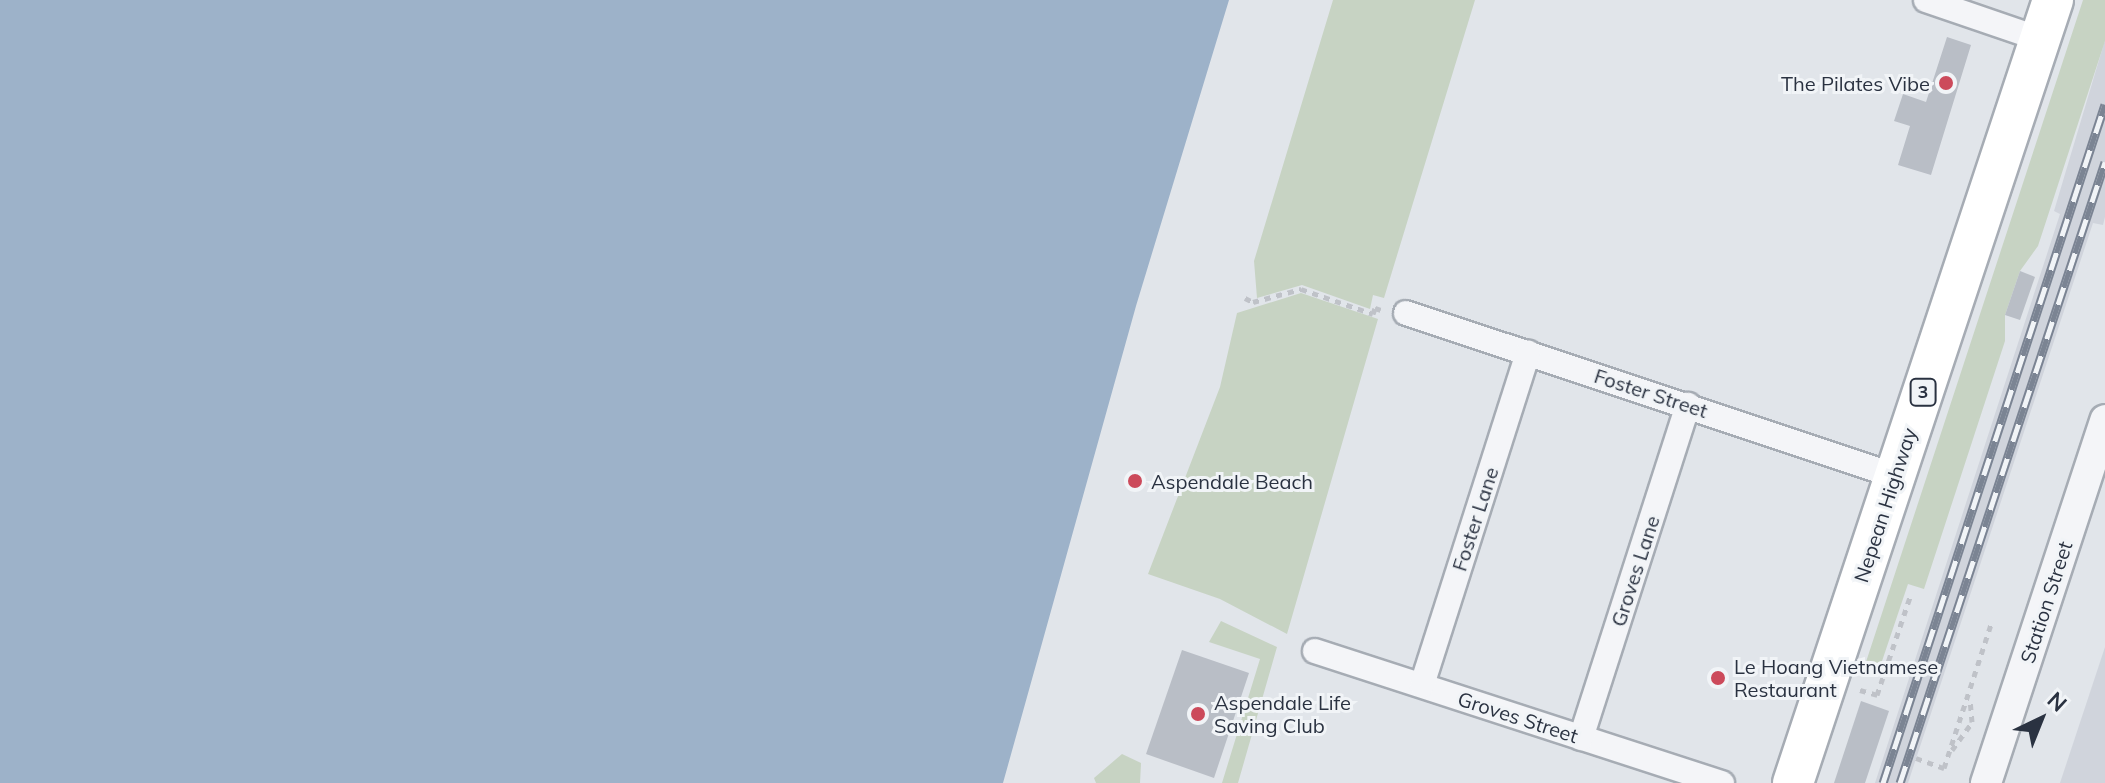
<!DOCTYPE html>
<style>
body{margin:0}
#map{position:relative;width:2105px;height:783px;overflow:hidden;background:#e1e5ea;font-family:Mulish,sans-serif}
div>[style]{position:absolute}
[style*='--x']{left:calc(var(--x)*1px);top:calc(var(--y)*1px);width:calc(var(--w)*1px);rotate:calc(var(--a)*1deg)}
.built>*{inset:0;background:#d0d4dc}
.green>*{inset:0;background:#c7d3c3}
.water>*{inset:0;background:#9db2c9}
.building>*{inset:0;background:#b9bec6}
.path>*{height:5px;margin-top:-2.5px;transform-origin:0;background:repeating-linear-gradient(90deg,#bfc2c8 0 6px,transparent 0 12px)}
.roads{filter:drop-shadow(2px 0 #a6acb4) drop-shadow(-2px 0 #a6acb4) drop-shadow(0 2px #a6acb4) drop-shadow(0 -2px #a6acb4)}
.minor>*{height:24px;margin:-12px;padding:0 12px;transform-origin:12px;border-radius:12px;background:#f4f5f8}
.tertiary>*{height:30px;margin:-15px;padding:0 15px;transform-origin:15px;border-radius:15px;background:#f4f5f8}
.trunk>*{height:40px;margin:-20px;padding:0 20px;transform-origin:20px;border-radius:20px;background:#fff}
.rail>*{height:9px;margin-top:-4.5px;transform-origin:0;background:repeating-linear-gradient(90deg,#f1f4f7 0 18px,#7b8493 0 36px);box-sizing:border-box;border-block:2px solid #7b8493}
.dots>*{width:22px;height:22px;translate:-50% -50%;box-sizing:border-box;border:4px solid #f1f4f7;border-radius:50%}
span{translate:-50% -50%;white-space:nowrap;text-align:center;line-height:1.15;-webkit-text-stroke:6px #f1f4f7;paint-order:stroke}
.shield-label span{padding:2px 6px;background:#f1f4f7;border:2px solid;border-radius:6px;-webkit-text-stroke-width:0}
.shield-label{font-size:18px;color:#2a3241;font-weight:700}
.poi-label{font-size:20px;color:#2a3241}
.right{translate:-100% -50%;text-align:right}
.left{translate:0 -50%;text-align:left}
.street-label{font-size:20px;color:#2a3241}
.north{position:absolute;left:2001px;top:679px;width:80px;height:80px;-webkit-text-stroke:6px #f1f4f7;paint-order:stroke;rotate:43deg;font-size:22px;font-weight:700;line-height:32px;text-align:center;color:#2a3241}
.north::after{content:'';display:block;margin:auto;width:28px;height:36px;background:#2a3241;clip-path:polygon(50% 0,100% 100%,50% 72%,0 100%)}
</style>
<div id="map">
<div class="built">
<i style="clip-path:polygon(2105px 40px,2105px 217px,2103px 225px,2093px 223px,1908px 783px,1875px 783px,2060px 214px,2054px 211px)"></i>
<i style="clip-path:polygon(2105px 647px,2105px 783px,2060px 783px)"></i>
</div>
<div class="green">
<i style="clip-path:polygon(1333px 0,1475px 0,1384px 298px,1373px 295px,1370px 309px,1302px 285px,1257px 298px,1254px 261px)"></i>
<i style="clip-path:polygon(2083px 0,2105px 0,2105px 41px,2038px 246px,2020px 271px,2005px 315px,2005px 341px,1924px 589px,1908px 584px,1878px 673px,1864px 668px)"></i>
<i style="clip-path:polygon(1301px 293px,1378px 319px,1287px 634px,1220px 599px,1148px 574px,1220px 387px,1237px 313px)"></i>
<i style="clip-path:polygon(1221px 621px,1277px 647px,1238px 783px,1222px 783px,1260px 659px,1209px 642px)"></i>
<i style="clip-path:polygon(1122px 754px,1141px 763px,1140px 783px,1096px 783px,1094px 778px)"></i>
</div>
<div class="water">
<i style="clip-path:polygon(0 0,1229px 0,1136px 306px,1003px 783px,0 783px)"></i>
</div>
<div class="building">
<i style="clip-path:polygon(1947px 37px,1971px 45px,1931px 175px,1898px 165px,1910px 126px,1894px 121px,1903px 94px,1926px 102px)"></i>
<i style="clip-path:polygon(2020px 271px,2035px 277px,2020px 320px,2005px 315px)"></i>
<i style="clip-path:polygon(1182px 650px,1249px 673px,1214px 778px,1146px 754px)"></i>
<i style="clip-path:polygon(1861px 701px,1889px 711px,1865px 783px,1834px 783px)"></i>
</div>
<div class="path">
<i style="--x:1245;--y:298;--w:9;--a:27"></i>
<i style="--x:1253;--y:302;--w:50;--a:-15.2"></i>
<i style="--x:1301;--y:289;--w:76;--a:19.1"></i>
<i style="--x:1373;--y:314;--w:6;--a:-72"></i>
<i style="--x:1375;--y:308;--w:6;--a:18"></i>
<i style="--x:1860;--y:690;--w:18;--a:16"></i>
<i style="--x:1877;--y:695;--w:107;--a:-71.4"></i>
<i style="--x:1952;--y:750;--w:34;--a:-54"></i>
<i style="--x:1972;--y:722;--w:23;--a:-95"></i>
<i style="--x:1916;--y:758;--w:30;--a:20"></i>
<i style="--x:1944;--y:768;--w:151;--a:-71.9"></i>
</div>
<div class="roads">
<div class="minor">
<i style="--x:1926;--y:0;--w:120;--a:18.9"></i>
<i style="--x:1406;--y:313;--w:515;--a:18.43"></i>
<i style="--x:1315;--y:651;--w:428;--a:18"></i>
<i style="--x:1422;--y:685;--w:349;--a:-72.3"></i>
<i style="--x:1581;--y:738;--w:350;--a:-72.2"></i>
</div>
<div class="tertiary">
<i style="--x:1986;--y:783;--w:382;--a:-71.8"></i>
</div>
<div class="trunk">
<i style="--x:1793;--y:783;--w:825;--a:-71.63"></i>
</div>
</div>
<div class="rail">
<i style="--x:1883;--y:783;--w:714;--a:-71.89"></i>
<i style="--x:1900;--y:783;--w:654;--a:-71.73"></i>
</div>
<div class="dots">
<i style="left:1946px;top:83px;background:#cc4a5b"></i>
<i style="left:1135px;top:481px;background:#cc4a5b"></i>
<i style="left:1718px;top:678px;background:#cc4a5b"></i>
<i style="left:1198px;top:714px;background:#cc4a5b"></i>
</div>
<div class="shield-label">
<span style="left:1923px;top:392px">3</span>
</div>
<div class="poi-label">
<span class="right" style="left:1930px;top:83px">The Pilates Vibe</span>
<span class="left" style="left:1151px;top:481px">Aspendale Beach</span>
<span class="left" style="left:1734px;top:678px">Le Hoang Vietnamese<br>Restaurant</span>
<span class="left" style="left:1214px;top:714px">Aspendale Life<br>Saving Club</span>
</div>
<div class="street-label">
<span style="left:1651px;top:393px;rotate:18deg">Foster Street</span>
<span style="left:1885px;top:505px;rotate:-72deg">Nepean Highway</span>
<span style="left:1475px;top:519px;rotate:-72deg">Foster Lane</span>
<span style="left:1635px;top:571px;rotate:-72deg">Groves Lane</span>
<span style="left:2046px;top:602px;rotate:-72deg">Station Street</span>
<span style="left:1518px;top:717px;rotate:18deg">Groves Street</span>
</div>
<div class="north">N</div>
</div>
